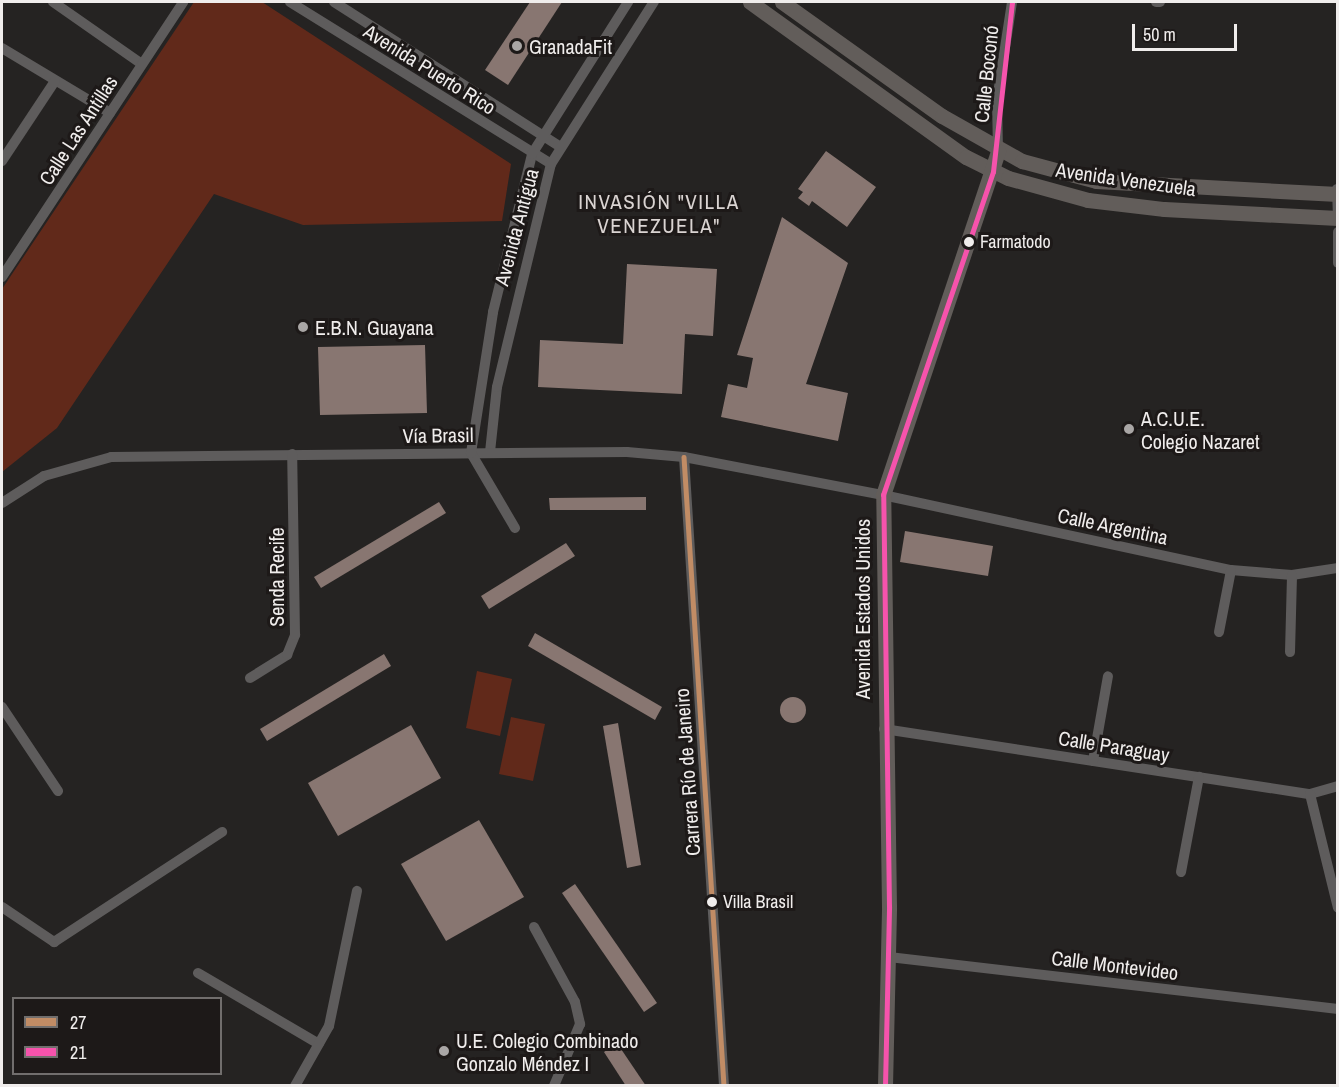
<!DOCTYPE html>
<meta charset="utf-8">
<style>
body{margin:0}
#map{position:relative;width:1339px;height:1087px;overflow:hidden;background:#252322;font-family:"Archivo Narrow",sans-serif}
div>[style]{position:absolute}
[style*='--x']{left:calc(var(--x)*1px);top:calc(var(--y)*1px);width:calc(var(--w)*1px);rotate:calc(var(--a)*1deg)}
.green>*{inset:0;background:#61291a}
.building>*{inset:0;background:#887671}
.round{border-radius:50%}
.street>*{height:10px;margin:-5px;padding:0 5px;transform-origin:5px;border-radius:5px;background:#5e5c5c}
.secondary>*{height:15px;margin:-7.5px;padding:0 7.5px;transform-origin:7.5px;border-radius:7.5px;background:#625d5a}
.bus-1>*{height:4.5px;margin:-2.25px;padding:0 2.25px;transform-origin:2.25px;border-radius:2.25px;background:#c18c65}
.bus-2>*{height:4.5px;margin:-2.25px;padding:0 2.25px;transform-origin:2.25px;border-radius:2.25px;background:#f653ac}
.dots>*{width:16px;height:16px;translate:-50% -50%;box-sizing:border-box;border:3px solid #1d1918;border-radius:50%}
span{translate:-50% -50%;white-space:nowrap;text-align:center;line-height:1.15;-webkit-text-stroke:6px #1d1918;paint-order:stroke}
.bus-label{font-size:18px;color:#f0edec}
.left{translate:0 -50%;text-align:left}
.poi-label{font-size:20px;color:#f0edec}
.street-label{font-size:20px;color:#f0edec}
.neighbourhood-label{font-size:21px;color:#dad4d2;letter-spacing:1.5px}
.frame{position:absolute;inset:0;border:3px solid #f0edec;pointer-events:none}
.legend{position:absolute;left:12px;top:997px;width:210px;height:78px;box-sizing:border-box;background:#1d1918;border:2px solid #716e6d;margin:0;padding:8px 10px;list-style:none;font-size:18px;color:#f0edec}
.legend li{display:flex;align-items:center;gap:12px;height:30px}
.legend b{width:30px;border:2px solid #716e6d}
.scale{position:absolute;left:1132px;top:24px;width:105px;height:27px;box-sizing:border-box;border:3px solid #f0edec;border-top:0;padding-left:8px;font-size:18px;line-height:21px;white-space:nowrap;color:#f0edec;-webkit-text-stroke:4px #1d1918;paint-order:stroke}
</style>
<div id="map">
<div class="green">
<i style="clip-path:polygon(194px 2px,262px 2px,511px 164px,502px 221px,303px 225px,214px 194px,57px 428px,2px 472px,2px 289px)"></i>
<i style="clip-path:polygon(477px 671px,512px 679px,500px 736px,466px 728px)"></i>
<i style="clip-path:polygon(511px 717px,545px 724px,533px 781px,499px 774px)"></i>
</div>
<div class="building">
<i style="clip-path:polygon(530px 2px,562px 2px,508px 85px,485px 70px)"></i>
<i style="clip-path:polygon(826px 151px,876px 187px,847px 227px,812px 201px,809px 206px,798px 198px,803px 192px,798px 189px)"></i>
<i style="clip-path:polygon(782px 217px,848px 263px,806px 384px,848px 393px,838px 441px,721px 417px,728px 384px,747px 388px,753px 358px,737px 355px)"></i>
<i style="clip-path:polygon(627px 264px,717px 269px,713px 336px,685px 334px,682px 394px,538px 387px,540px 340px,623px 344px)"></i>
<i style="clip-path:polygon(425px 345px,427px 413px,320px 415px,318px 347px)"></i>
<i style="clip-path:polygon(646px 497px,646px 510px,550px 510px,549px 498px)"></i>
<i style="clip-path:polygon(439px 502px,446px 513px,321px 588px,314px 577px)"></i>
<i style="clip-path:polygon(905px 531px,993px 546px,988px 576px,900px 562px)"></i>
<i style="clip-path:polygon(566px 543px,575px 556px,489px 609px,481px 596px)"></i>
<i style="clip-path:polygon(535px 633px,662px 707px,655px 720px,528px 646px)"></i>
<i style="clip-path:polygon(384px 654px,391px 666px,267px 741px,260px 729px)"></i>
<i class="round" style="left:780px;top:697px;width:26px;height:26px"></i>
<i style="clip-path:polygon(618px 723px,641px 865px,627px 868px,603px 726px)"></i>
<i style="clip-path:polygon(411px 725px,441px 778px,338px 836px,308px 783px)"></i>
<i style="clip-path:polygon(479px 820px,524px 897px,446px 941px,401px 864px)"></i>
<i style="clip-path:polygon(575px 884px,657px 1003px,644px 1012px,562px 893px)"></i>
<i style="clip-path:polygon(617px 1043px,646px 1086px,626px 1086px,604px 1052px)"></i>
</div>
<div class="street">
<i style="--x:53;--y:2;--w:108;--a:34.9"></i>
<i style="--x:290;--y:2;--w:307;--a:31.8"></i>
<i style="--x:334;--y:2;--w:269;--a:32.6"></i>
<i style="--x:1156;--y:2;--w:4;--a:0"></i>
<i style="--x:2;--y:48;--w:126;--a:31"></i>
<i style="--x:998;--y:151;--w:51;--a:-91.1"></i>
<i style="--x:997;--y:100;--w:99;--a:-81.3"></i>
<i style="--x:2;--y:161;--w:96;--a:-56.5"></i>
<i style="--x:1337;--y:189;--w:26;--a:88"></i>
<i style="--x:1338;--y:232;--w:31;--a:90"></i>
<i style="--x:2;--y:277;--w:329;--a:-56.6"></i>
<i style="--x:490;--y:452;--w:65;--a:-83.9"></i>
<i style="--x:497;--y:387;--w:229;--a:-76.4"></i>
<i style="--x:551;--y:164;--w:192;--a:-57.6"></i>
<i style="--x:684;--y:457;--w:630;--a:86.36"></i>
<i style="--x:2;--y:503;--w:50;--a:-32.7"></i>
<i style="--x:44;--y:476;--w:70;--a:-15.8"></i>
<i style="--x:111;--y:457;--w:516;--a:-0.56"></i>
<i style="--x:627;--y:452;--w:57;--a:5"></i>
<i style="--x:684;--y:457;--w:203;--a:10.8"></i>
<i style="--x:883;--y:495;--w:356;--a:12.2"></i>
<i style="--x:1231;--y:570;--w:61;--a:4.7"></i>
<i style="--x:1292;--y:575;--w:47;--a:-8.7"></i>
<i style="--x:515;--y:528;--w:87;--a:-120.4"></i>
<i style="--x:471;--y:453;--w:143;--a:-81.1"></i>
<i style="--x:493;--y:312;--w:163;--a:-76.1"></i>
<i style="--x:532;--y:154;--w:180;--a:-57.7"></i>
<i style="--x:1219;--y:632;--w:63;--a:-79"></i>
<i style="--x:1290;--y:652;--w:77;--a:-88.5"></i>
<i style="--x:250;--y:678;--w:44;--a:-31.9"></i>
<i style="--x:287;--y:655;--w:22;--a:-68"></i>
<i style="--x:295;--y:635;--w:181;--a:-90.9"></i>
<i style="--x:2;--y:707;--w:101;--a:56.3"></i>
<i style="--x:884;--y:729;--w:431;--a:8.7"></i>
<i style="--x:1310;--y:794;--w:29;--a:-16"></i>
<i style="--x:1093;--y:761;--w:86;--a:-80"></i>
<i style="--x:1310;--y:794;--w:117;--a:76.2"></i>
<i style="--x:1181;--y:872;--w:97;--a:-79.3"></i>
<i style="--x:2;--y:907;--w:63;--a:33.9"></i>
<i style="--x:54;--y:942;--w:201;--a:-33.2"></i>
<i style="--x:534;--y:927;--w:85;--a:61.3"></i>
<i style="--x:575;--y:1002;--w:23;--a:77"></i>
<i style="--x:580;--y:1024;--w:67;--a:112.8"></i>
<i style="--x:889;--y:957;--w:452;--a:6.6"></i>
<i style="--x:198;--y:973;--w:140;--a:30.4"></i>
<i style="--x:295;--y:1086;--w:69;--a:-60.5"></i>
<i style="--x:329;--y:1026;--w:138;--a:-78.3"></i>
</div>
<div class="secondary">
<i style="--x:750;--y:2;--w:266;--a:35.7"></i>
<i style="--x:966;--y:157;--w:47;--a:26.6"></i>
<i style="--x:1008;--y:178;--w:83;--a:15.4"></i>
<i style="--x:1088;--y:200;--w:77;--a:6.8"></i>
<i style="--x:1164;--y:209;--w:174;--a:3"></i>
<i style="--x:782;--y:2;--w:196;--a:35.5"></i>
<i style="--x:942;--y:116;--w:92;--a:29.4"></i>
<i style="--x:1022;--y:161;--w:77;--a:15.1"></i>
<i style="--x:1096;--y:181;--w:242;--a:3.1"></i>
<i style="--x:885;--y:1086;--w:179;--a:-88.7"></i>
<i style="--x:889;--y:907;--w:412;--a:-90.8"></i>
<i style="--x:883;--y:495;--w:363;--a:-71.5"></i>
</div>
<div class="bus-1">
<i style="--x:684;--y:457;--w:630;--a:86.36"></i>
</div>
<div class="bus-2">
<i style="--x:885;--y:1086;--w:179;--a:-88.7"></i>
<i style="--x:889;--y:907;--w:412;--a:-90.8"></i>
<i style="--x:883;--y:495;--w:341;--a:-71.2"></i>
<i style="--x:993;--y:172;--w:171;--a:-83.6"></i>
</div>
<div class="dots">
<i style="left:517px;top:46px;background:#a9a6a5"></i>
<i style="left:969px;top:242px;background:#f0edec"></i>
<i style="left:303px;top:327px;background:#a9a6a5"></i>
<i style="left:1129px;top:429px;background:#a9a6a5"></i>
<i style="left:712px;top:902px;background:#f0edec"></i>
<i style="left:444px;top:1051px;background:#a9a6a5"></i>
</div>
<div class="bus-label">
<span class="left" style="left:980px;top:242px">Farmatodo</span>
<span class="left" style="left:723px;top:902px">Villa Brasil</span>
</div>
<div class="poi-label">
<span class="left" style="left:529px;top:46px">GranadaFit</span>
<span class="left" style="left:315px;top:327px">E.B.N. Guayana</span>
<span class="left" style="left:1141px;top:430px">A.C.U.E.<br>Colegio Nazaret</span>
<span class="left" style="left:456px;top:1052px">U.E. Colegio Combinado<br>Gonzalo Méndez I</span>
</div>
<div class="street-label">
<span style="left:430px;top:69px;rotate:32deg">Avenida Puerto Rico</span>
<span style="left:986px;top:74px;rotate:-84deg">Calle Boconó</span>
<span style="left:78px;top:130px;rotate:-57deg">Calle Las Antillas</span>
<span style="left:1126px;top:179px;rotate:8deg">Avenida Venezuela</span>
<span style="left:516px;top:227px;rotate:-75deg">Avenida Antigua</span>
<span style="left:438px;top:435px;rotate:-1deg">Vía Brasil</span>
<span style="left:1113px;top:526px;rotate:12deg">Calle Argentina</span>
<span style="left:276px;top:577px;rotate:-90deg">Senda Recife</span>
<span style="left:862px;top:609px;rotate:-90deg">Avenida Estados Unidos</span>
<span style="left:1114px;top:746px;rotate:9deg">Calle Paraguay</span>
<span style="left:687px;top:772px;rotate:-94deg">Carrera Río de Janeiro</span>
<span style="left:1115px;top:965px;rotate:7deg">Calle Montevideo</span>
</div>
<div class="neighbourhood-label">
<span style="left:659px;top:214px">INVASIÓN "VILLA<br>VENEZUELA"</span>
</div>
<div class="frame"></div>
<ul class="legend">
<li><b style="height:8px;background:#c18c65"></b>27</li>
<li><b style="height:8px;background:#f653ac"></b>21</li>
</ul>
<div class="scale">50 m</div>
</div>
